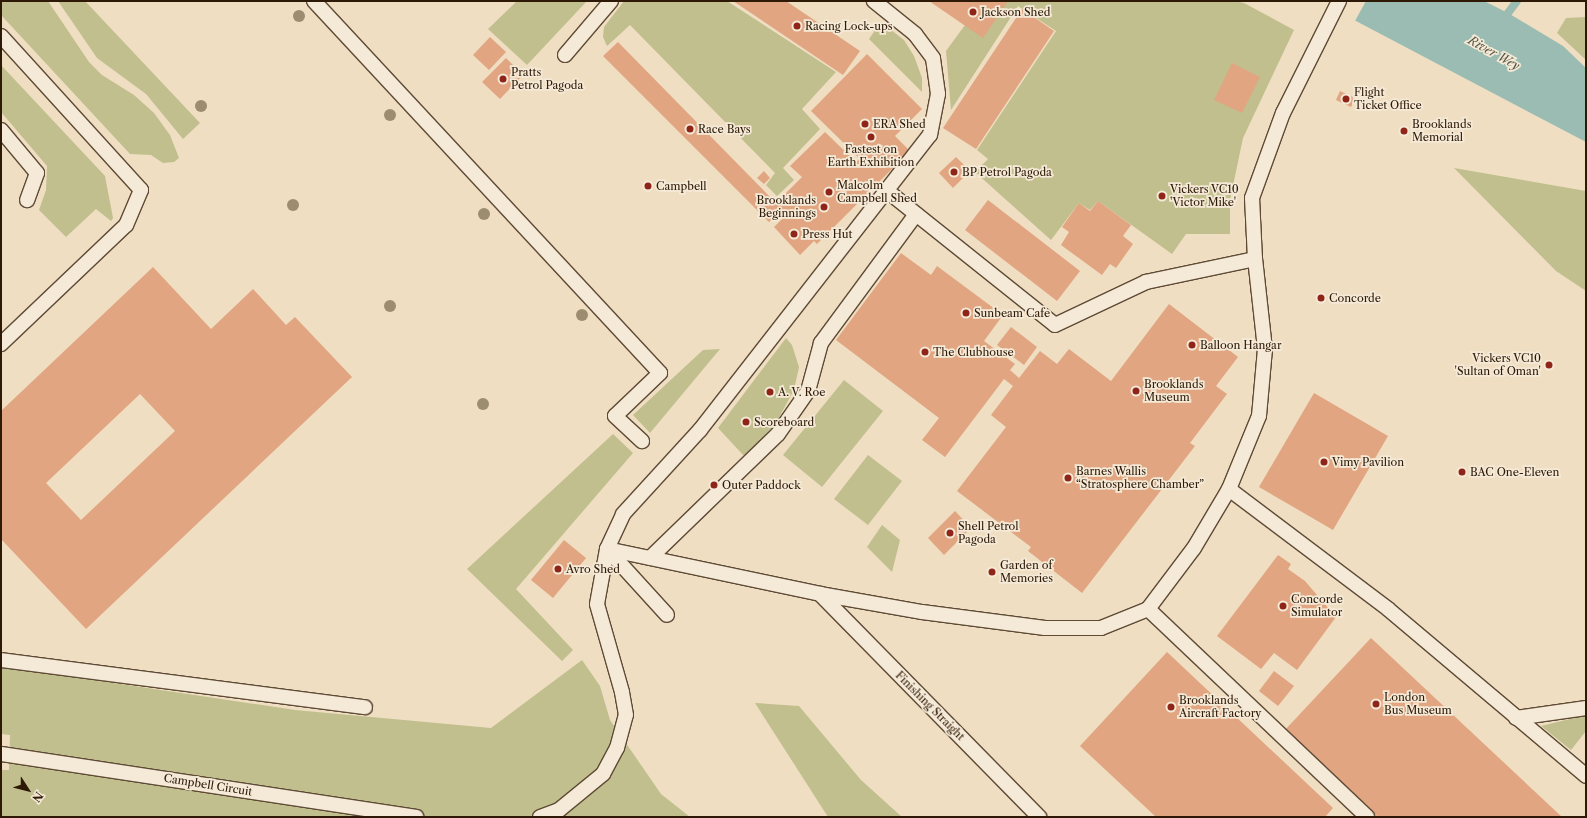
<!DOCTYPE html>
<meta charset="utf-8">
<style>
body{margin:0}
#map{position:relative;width:1587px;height:818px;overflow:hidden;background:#efdec2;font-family:"Libre Caslon Text",serif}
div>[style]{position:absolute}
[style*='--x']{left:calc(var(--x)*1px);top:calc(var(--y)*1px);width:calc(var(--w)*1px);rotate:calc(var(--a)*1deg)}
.green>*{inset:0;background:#c1bf8e}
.water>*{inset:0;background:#9abcb2}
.pier>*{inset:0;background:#efdec2}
.stream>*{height:8px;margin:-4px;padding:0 4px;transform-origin:4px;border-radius:4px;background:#9abcb2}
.building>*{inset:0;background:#e1a581}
.roads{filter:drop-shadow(1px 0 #5e4a35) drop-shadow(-1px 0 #5e4a35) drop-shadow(0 1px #5e4a35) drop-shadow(0 -1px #5e4a35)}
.lane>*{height:14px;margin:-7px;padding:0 7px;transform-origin:7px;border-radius:7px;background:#f5ead7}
.trees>*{width:12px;height:12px;margin:-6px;border-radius:50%;background:#9c8d71}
.dots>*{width:11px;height:11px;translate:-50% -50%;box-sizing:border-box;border:2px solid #f5ead7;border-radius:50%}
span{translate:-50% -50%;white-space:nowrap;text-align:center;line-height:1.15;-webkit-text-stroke:3.5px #f5ead7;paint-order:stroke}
.poi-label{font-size:11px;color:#2d1906}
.left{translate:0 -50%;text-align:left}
.right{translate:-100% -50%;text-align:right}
.street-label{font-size:11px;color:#2d1906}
.water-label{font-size:12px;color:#535242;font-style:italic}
.frame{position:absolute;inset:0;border:2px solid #2d1906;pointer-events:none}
.north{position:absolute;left:8px;top:770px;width:40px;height:40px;-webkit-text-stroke:3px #f5ead7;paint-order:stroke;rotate:126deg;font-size:11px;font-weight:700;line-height:16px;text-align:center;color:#2d1906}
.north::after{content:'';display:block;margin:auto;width:14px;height:18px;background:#2d1906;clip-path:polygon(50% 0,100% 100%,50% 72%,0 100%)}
</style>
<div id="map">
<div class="green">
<i style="clip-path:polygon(1px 1px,48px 1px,89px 62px,102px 75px,134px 95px,154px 113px,170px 135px,179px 158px,174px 162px,163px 163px,151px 155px,130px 154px,1px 15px)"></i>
<i style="clip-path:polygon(58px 1px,85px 1px,200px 123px,183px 139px,146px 94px,97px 58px)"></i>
<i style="clip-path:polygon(517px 1px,587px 1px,527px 65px,488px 29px)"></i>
<i style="clip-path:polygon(624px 1px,727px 1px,836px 72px,802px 109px,820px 129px,783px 168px,794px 180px,777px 196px,766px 185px,775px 173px,630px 25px,607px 46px,603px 37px,604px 27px)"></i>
<i style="clip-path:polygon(1008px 1px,1234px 1px,1244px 3px,1294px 30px,1243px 138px,1230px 200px,1230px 234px,1186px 234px,1172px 254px,1098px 201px,1090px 210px,1079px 203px,1051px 240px,975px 172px,988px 159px,977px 150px,1056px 31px,1018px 6px,951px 110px,946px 51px,965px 25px)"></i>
<i style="clip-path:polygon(1586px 17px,1586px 60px,1557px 33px,1566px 18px)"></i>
<i style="clip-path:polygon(881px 22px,904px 40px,914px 56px,922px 78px,922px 92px,869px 39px)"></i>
<i style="clip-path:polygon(1px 65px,105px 176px,113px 218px,111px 221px,96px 209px,66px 237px,39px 210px,46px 190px,47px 166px,1px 112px)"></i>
<i style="clip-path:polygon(1454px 168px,1586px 191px,1586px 291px,1556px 271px)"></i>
<i style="clip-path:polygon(786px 338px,792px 345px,799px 367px,794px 390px,776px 423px,745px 457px,718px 428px)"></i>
<i style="clip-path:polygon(720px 349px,650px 433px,633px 415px,703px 350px)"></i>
<i style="clip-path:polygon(844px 380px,883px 411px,822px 487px,783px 455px)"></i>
<i style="clip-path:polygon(613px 434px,633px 453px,516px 589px,573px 650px,562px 661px,467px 569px)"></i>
<i style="clip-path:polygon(868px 455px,902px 481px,868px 525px,834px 499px)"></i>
<i style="clip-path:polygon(882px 525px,900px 540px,892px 572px,867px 547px)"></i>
<i style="clip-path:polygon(582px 660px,600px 686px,610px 720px,661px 794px,690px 817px,1px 817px,1px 770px,9px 770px,10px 735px,1px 734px,1px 666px,295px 710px,491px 728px)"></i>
<i style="clip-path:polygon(755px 703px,799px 706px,861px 780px,902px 817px,828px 817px)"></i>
<i style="clip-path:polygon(1586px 715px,1586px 731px,1571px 750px,1541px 726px)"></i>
</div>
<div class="water">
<i style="clip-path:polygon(1318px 1px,1484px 1px,1508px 13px,1563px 46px,1586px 68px,1586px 142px)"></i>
</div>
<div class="pier">
<i style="clip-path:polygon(1316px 1px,1366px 1px,1355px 21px)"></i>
</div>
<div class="stream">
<i style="--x:1508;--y:13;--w:15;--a:-53"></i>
</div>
<div class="building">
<i style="clip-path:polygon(733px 1px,786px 1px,860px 51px,843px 75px)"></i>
<i style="clip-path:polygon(929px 1px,1008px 1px,983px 38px)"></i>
<i style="clip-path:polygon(1022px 9px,1054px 31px,976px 149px,943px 128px)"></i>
<i style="clip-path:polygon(490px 37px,506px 52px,489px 70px,473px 55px)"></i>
<i style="clip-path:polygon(618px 42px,776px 203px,802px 177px,790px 166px,825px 132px,856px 162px,860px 159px,811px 111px,867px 54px,922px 109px,895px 136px,910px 151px,817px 244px,814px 241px,800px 255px,774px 227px,787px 214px,782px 209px,769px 222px,603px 56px)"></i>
<i style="clip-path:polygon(506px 58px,523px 75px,500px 99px,482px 82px)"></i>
<i style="clip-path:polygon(1232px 63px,1260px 77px,1242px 113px,1214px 100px)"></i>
<i style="clip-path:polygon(1340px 91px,1355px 98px,1351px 107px,1336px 100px)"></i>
<i style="clip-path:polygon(956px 157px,970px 171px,953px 188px,939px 173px)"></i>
<i style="clip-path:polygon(764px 171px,770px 178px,764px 184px,757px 178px)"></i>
<i style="clip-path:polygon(988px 200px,1080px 271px,1057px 301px,965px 230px)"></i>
<i style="clip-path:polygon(1098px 201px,1131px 225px,1123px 236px,1133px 244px,1116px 268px,1110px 264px,1102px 275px,1061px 245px,1069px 232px,1062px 227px,1079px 203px,1090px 211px)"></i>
<i style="clip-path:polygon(901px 253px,931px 275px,937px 266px,1003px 315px,984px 341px,1015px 364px,1010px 370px,1019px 378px,1040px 351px,1057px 364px,1069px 349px,1111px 381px,1169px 304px,1238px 357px,1216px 386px,1227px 394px,1190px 443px,1195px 446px,1082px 593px,1028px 551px,1031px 547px,957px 491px,1006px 427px,991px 415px,1013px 386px,1004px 379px,945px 457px,922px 440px,939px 418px,836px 340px)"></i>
<i style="clip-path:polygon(evenodd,153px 267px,211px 329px,253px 289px,286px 325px,295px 317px,352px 377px,86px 629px,1px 539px,1px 411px,153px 267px,140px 394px,175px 431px,81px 520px,46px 483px,140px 394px)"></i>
<i style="clip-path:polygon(1011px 327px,1037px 347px,1024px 365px,997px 345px)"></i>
<i style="clip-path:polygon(1314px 393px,1388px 436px,1333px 530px,1259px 487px)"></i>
<i style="clip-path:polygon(955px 511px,971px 528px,944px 555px,928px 538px)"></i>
<i style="clip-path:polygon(564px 540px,586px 558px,553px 598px,531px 580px)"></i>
<i style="clip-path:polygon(1278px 555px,1291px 564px,1288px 569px,1305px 581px,1336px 617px,1297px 670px,1274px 653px,1261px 669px,1217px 636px)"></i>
<i style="clip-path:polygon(1371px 638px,1562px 817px,1378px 817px,1284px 731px)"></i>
<i style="clip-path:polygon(1167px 652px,1333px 808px,1325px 817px,1156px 817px,1080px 746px)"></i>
<i style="clip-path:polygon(1274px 671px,1294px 686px,1278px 706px,1259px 691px)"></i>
</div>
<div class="roads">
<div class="lane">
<i style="--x:314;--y:1;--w:508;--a:47.07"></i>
<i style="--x:660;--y:373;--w:62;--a:136.3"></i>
<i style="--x:615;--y:416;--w:37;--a:43"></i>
<i style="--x:1;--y:36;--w:208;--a:47.7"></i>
<i style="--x:141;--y:190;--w:38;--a:113"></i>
<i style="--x:126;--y:225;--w:173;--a:136.4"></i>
<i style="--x:565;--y:55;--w:71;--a:-49.6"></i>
<i style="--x:1;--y:130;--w:56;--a:50.1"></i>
<i style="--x:37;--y:173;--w:29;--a:110"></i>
<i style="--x:886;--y:190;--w:216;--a:38.6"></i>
<i style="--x:1055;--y:325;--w:101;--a:-25.3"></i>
<i style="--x:1146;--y:282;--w:111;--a:-11.9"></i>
<i style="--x:1229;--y:489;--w:199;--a:37"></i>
<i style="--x:1388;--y:609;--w:259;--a:40.1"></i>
<i style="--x:607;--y:549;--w:218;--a:11.9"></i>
<i style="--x:820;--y:594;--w:104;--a:10"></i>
<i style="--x:922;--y:612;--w:124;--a:7.4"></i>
<i style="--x:1045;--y:628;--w:56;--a:0"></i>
<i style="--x:1101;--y:628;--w:51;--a:-22"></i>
<i style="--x:1148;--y:609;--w:76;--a:-53"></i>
<i style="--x:1194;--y:548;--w:69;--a:-59.3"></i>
<i style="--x:1229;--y:489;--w:79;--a:-67.7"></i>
<i style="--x:1259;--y:416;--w:67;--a:-84.9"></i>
<i style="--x:1265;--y:349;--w:91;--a:-96.3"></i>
<i style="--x:1255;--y:259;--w:61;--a:-92.8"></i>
<i style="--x:1252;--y:198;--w:90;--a:-70"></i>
<i style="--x:1283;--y:113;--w:125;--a:-63.4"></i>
<i style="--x:607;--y:549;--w:89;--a:47.7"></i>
<i style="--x:650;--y:558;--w:178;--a:-44.1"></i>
<i style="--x:778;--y:434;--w:52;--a:-55.1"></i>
<i style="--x:808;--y:391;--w:50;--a:-74.8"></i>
<i style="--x:821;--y:343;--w:160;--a:-53.6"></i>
<i style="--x:820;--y:594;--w:313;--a:45.5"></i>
<i style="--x:1148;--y:609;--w:302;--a:43.5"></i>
<i style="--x:1;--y:660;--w:367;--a:7.4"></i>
<i style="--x:1516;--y:718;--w:71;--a:-8.1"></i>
<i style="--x:1;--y:754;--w:420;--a:8.6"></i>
<i style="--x:540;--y:817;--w:20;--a:-20"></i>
<i style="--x:559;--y:810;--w:57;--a:-39.3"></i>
<i style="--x:603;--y:774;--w:30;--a:-62"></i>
<i style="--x:617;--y:748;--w:34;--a:-75"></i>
<i style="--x:626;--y:715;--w:23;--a:-100"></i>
<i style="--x:622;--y:692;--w:91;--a:-105.9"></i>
<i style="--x:597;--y:604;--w:56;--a:-79.7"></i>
<i style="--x:607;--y:549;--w:38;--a:-65"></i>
<i style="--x:623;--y:514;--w:114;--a:-47.5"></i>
<i style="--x:700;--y:430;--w:374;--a:-52.1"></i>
<i style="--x:930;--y:135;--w:42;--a:-79"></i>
<i style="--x:938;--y:94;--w:36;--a:-98"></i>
<i style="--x:933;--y:58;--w:30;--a:-127"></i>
<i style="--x:915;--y:34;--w:53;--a:-141.2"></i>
</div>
</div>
<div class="trees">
<i style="left:299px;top:16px"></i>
<i style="left:201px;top:106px"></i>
<i style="left:390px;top:115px"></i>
<i style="left:293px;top:205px"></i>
<i style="left:484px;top:214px"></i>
<i style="left:390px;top:306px"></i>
<i style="left:582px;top:315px"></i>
<i style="left:483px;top:404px"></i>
</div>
<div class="dots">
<i style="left:973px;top:12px;background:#8f2418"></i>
<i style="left:797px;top:26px;background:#8f2418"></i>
<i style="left:503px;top:79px;background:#8f2418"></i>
<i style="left:1346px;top:99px;background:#8f2418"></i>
<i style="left:865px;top:124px;background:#8f2418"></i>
<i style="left:690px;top:129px;background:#8f2418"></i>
<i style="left:1404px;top:131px;background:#8f2418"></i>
<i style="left:871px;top:137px;background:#8f2418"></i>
<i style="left:954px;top:172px;background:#8f2418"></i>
<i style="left:648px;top:186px;background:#8f2418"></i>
<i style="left:829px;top:192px;background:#8f2418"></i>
<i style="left:1162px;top:196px;background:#8f2418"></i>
<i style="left:824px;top:207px;background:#8f2418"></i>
<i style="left:794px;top:234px;background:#8f2418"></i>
<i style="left:1321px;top:298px;background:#8f2418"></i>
<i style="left:966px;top:313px;background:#8f2418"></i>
<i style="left:1192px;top:345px;background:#8f2418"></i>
<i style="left:925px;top:352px;background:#8f2418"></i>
<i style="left:1549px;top:365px;background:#8f2418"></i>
<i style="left:1136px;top:391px;background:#8f2418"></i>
<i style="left:770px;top:392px;background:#8f2418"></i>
<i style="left:746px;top:422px;background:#8f2418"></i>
<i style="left:1324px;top:462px;background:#8f2418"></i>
<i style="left:1462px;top:472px;background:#8f2418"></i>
<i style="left:1068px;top:478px;background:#8f2418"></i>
<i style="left:714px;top:485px;background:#8f2418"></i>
<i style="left:950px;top:533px;background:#8f2418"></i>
<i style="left:558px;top:569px;background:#8f2418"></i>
<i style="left:992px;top:572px;background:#8f2418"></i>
<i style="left:1283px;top:606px;background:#8f2418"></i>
<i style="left:1376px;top:704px;background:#8f2418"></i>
<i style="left:1171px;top:707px;background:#8f2418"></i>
</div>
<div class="poi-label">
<span class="left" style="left:981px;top:12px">Jackson Shed</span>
<span class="left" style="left:805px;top:26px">Racing Lock-ups</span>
<span class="left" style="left:511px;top:79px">Pratts<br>Petrol Pagoda</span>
<span class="left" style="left:1354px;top:99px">Flight<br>Ticket Office</span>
<span class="left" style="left:873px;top:124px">ERA Shed</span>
<span class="left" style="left:1412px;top:131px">Brooklands<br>Memorial</span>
<span class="left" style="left:698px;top:129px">Race Bays</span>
<span style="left:871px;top:156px">Fastest on<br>Earth Exhibition</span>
<span class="left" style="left:962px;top:172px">BP Petrol Pagoda</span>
<span class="left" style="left:656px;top:186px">Campbell</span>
<span class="left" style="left:837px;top:192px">Malcolm<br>Campbell Shed</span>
<span class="left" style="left:1170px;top:196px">Vickers VC10<br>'Victor Mike'</span>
<span class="right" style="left:816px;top:207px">Brooklands<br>Beginnings</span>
<span class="left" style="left:802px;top:234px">Press Hut</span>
<span class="left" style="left:1329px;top:298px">Concorde</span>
<span class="left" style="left:974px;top:313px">Sunbeam Cafe</span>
<span class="left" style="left:1200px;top:345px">Balloon Hangar</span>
<span class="left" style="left:933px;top:352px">The Clubhouse</span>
<span class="right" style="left:1541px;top:365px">Vickers VC10<br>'Sultan of Oman'</span>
<span class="left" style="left:1144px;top:391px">Brooklands<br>Museum</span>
<span class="left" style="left:778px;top:392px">A. V. Roe</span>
<span class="left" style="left:754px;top:422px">Scoreboard</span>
<span class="left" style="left:1332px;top:462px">Vimy Pavilion</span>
<span class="left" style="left:1076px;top:478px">Barnes Wallis<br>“Stratosphere Chamber”</span>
<span class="left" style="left:1470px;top:472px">BAC One-Eleven</span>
<span class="left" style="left:722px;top:485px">Outer Paddock</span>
<span class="left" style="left:958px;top:533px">Shell Petrol<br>Pagoda</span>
<span class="left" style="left:1000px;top:572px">Garden of<br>Memories</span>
<span class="left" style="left:566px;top:569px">Avro Shed</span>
<span class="left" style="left:1291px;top:606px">Concorde<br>Simulator</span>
<span class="left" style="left:1384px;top:704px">London<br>Bus Museum</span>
<span class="left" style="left:1179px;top:707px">Brooklands<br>Aircraft Factory</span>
</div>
<div class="street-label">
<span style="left:930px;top:706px;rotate:45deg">Finishing Straight</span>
<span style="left:208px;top:785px;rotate:9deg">Campbell Circuit</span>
</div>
<div class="water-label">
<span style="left:1494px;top:53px;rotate:29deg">River Wey</span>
</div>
<div class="frame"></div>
<div class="north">N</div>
</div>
